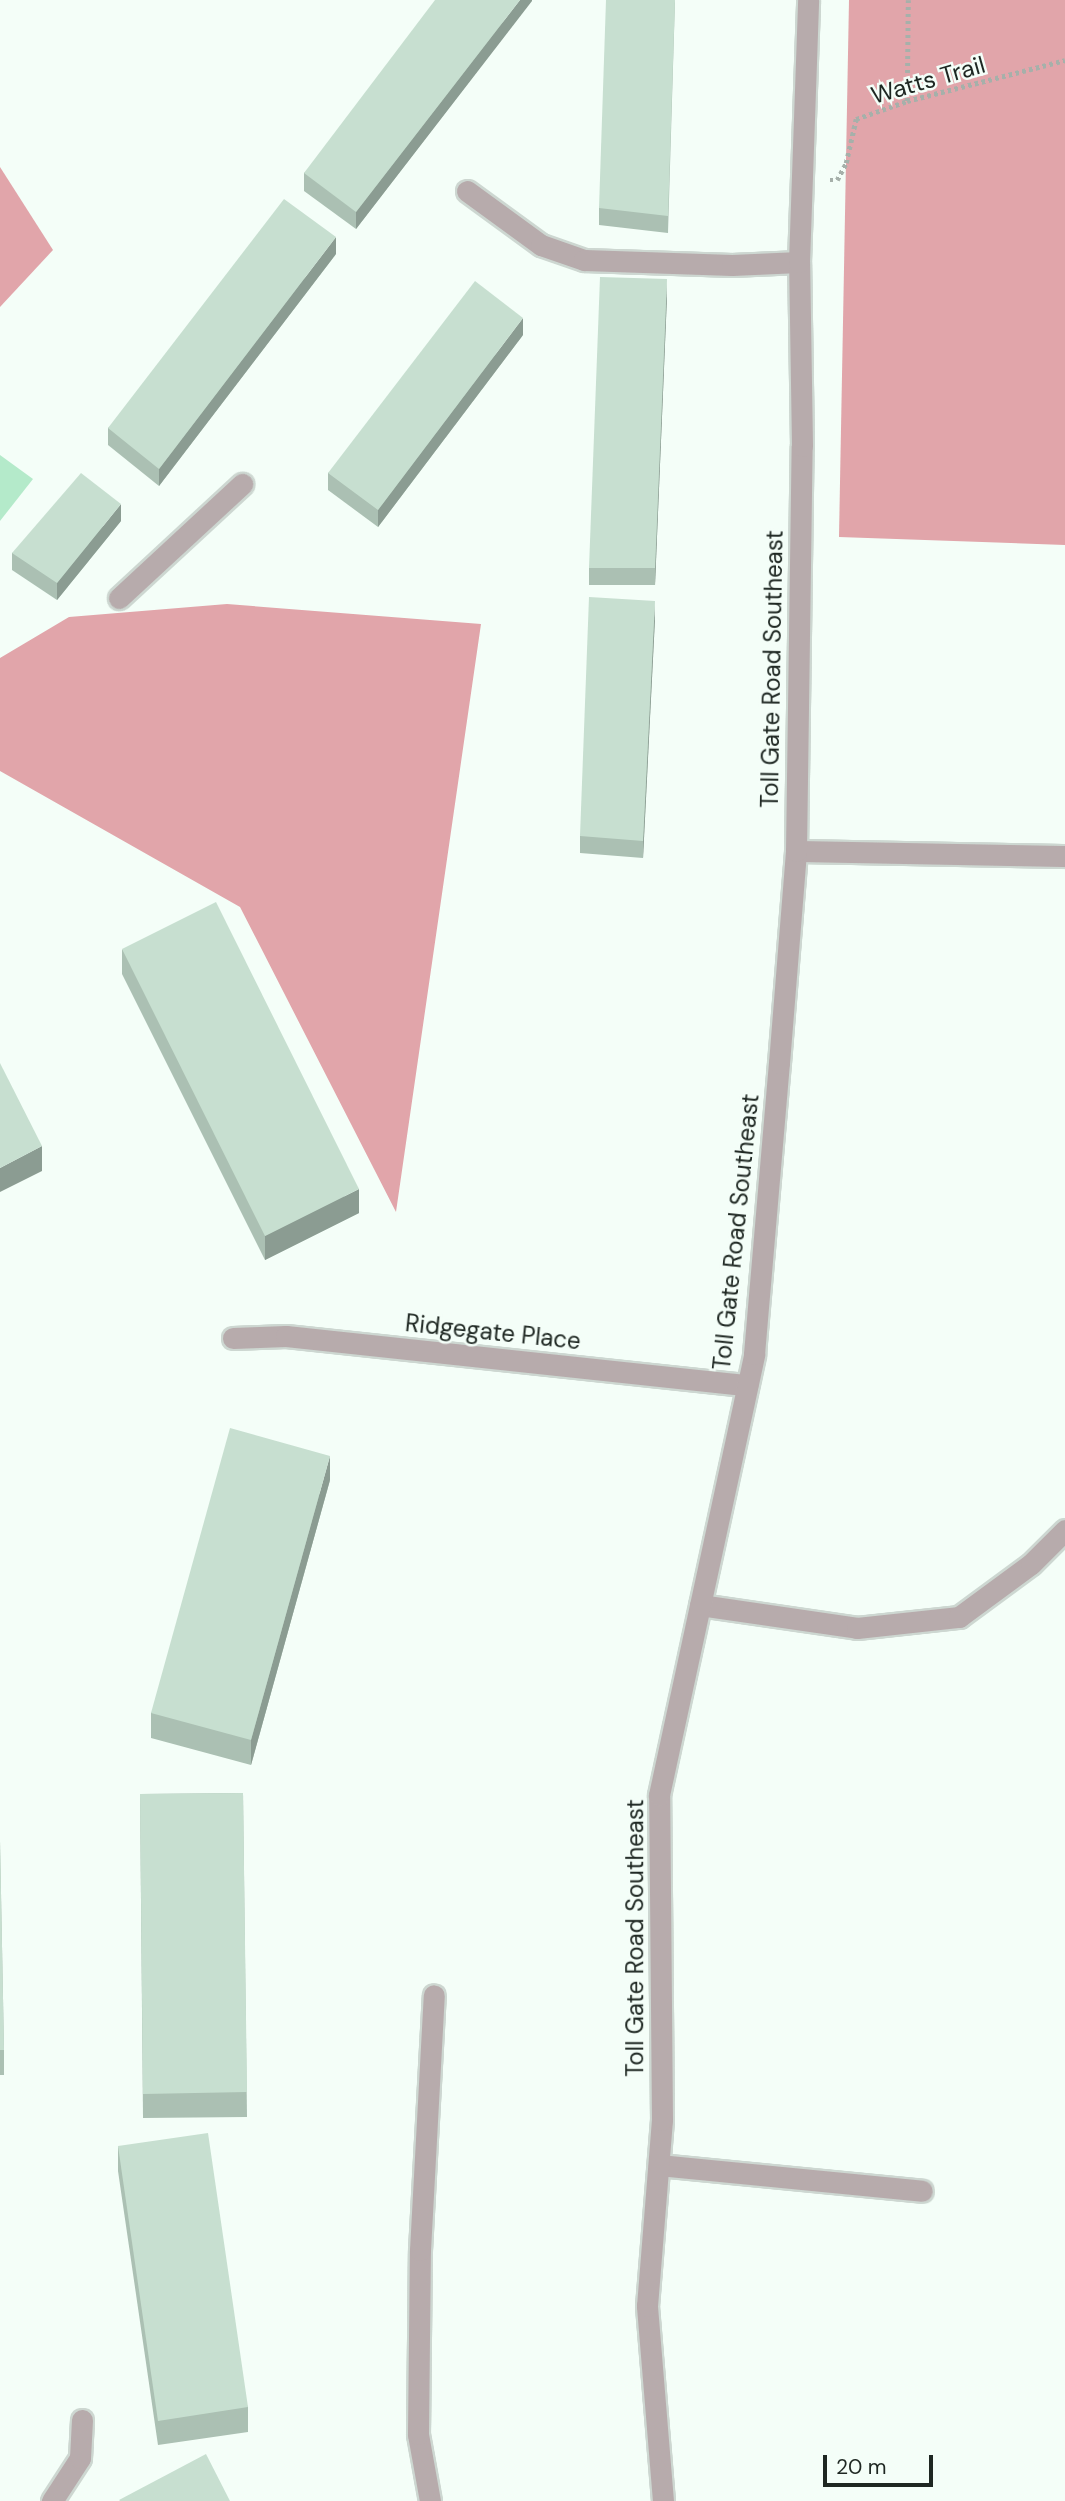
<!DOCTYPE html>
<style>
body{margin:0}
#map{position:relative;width:1065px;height:2501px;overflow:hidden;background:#f4fef8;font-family:"DM Sans",sans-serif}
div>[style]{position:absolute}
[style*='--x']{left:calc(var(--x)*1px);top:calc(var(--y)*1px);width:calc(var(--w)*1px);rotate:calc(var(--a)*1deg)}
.forest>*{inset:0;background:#e1a5aa}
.water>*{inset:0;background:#b4eaca}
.path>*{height:4.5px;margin-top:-2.25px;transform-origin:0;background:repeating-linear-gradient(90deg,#a6b0aa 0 3.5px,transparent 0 7px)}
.roads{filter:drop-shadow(2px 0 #cdd7d1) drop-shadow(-2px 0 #cdd7d1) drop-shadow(0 2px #cdd7d1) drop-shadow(0 -2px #cdd7d1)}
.minor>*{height:21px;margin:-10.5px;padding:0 10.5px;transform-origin:10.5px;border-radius:10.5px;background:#b7abac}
.wall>*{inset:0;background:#abc0b3}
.shaded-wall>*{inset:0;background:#8b9c92}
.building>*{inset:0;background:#c7dfd0}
span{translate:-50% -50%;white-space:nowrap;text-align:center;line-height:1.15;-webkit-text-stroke:5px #f4fef8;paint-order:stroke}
.street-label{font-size:24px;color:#1e2722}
.scale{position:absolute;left:823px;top:2455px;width:110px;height:32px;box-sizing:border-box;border:4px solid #1e2722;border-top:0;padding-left:9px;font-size:21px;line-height:24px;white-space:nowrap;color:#1e2722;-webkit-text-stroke:5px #f4fef8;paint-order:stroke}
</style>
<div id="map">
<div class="forest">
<i style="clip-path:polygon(849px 0,1065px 0,1065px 545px,839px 537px)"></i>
<i style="clip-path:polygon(0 167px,53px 250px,0 307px)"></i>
<i style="clip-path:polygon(227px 604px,481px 624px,396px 1212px,240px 907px,0 771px,0 658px,69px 617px)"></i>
</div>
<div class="water">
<i style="clip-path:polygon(0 455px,33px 479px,0 521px)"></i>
</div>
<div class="path">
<i style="--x:907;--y:101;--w:101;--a:-89.4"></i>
<i style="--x:830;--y:180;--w:7;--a:0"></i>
<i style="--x:837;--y:180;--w:19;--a:-62"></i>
<i style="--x:846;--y:163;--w:45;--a:-77.2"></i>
<i style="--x:856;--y:119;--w:54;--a:-19.4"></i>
<i style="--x:907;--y:101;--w:163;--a:-14.5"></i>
</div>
<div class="roads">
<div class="minor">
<i style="--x:467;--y:191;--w:92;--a:36.1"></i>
<i style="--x:541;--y:245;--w:46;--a:19.2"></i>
<i style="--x:584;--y:260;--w:148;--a:1.9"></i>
<i style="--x:732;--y:265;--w:67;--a:-2.6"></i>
<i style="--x:119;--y:598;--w:168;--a:-42.8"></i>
<i style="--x:796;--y:851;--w:269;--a:1.1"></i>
<i style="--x:233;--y:1338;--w:53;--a:-2.2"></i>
<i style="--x:286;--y:1336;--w:464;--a:6.1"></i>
<i style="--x:700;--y:1605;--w:159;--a:8.3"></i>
<i style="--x:857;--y:1628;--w:103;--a:-6.2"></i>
<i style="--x:959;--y:1617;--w:89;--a:-36.4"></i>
<i style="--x:1031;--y:1564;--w:48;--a:-45"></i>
<i style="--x:659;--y:2165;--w:264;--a:5.6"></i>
<i style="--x:52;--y:2501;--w:51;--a:-56.9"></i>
<i style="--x:80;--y:2458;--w:38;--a:-87"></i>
<i style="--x:430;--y:2501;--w:68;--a:-100.2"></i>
<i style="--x:418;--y:2434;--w:184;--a:-89.4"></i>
<i style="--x:420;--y:2250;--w:255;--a:-86.9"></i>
<i style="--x:663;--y:2501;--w:196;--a:-94.7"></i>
<i style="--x:647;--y:2306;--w:187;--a:-85.4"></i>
<i style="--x:662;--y:2120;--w:325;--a:-90.5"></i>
<i style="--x:659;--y:1795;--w:451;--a:-77.8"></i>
<i style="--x:754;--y:1354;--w:292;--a:-85.1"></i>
<i style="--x:779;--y:1063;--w:213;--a:-85.4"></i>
<i style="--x:796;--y:851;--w:405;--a:-89.2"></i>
<i style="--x:802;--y:446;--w:184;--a:-90.9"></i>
<i style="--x:799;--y:262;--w:262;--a:-88"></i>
</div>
</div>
<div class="wall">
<i style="clip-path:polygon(532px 0,356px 229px,304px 191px,304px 173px)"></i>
<i style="clip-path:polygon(675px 0,668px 233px,599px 225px,599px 208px)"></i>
<i style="clip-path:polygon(336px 254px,159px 486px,108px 445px,108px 428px)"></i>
<i style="clip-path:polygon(667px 296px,655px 585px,589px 585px,589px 568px)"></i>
<i style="clip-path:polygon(523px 335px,378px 527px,328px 490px,328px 473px)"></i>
<i style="clip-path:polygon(121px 521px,57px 600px,12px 570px,12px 553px)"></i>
<i style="clip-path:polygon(655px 618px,643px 858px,580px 853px,580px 836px)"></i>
<i style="clip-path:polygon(122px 949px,359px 1213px,265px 1260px,122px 974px)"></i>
<i style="clip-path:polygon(330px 1480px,251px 1765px,151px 1738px,151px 1713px)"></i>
<i style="clip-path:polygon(243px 1793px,247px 2117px,143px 2118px,140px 1794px)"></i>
<i style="clip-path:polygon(0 1841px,4px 2050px,4px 2075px,0 2075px)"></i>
<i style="clip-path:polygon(118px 2146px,248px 2407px,248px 2432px,158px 2445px,118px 2171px)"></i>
</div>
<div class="shaded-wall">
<i style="clip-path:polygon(520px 0,532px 0,532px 1px,356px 229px,356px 212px)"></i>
<i style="clip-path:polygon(336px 237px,336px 254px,159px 486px,159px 469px)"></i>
<i style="clip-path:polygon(667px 279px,667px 296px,655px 585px,655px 568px)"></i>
<i style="clip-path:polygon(523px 318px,523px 335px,378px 527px,378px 510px)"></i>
<i style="clip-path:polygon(121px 504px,121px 521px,57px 600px,57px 583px)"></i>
<i style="clip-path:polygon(655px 601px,655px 618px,643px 858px,643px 841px)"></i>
<i style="clip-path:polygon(42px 1146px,42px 1171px,0 1192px,0 1168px)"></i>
<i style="clip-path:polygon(359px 1189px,359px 1213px,265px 1260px,265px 1236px)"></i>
<i style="clip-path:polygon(330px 1456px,330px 1480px,251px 1765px,251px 1740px)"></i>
</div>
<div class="building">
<i style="clip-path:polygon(435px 0,520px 0,356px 212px,304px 173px)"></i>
<i style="clip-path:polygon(606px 0,675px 0,668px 216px,599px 208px)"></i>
<i style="clip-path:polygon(284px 199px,336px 237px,159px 469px,108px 428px)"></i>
<i style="clip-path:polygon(600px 277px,667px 279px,655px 568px,589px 568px)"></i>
<i style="clip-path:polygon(475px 281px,523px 318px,378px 510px,328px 473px)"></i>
<i style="clip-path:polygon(81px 473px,121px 504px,57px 583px,12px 553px)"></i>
<i style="clip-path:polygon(589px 597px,655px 601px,643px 841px,580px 836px)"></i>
<i style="clip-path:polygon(216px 902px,359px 1189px,265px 1236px,122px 949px)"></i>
<i style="clip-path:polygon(0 1063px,42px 1146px,0 1168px)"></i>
<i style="clip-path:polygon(230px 1428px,330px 1456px,251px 1740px,151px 1713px)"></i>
<i style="clip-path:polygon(243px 1793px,247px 2092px,143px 2094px,140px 1794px)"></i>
<i style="clip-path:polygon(0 1841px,4px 2050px,0 2050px)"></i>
<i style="clip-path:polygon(208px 2133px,248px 2407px,158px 2421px,118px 2146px)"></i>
<i style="clip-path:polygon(206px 2454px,230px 2501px,120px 2501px,119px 2500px)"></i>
</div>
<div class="street-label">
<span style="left:928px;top:80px;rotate:-16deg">Watts Trail</span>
<span style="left:772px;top:669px;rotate:-89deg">Toll Gate Road Southeast</span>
<span style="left:736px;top:1232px;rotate:-84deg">Toll Gate Road Southeast</span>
<span style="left:493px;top:1332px;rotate:6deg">Ridgegate Place</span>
<span style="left:635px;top:1938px;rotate:-90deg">Toll Gate Road Southeast</span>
</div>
<div class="scale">20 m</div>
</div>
